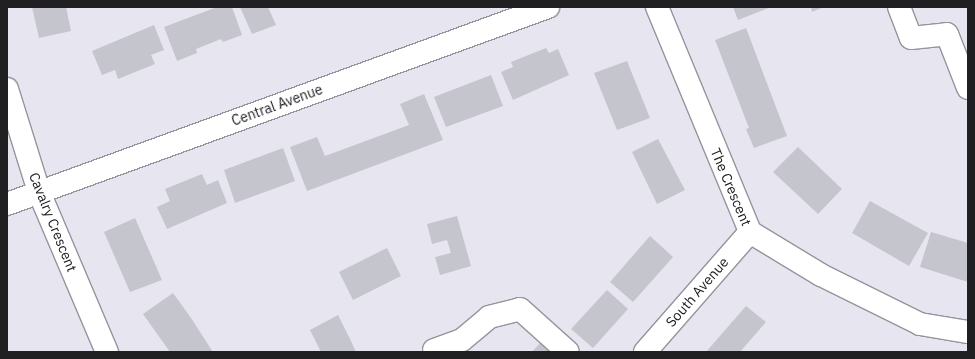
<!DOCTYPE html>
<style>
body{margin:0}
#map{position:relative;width:975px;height:359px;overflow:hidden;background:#e7e6f0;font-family:"IBM Plex Sans",sans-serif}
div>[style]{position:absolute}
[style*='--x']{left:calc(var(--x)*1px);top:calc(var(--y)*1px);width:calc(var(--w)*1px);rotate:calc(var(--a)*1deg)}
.building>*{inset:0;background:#c5c5ce}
.roads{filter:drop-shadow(1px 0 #95949d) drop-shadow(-1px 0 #95949d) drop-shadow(0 1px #95949d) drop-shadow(0 -1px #95949d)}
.minor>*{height:22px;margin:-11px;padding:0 11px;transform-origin:11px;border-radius:11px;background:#fff}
span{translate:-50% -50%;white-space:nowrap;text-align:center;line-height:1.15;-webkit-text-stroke:3px #fff;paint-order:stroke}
.street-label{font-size:14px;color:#202023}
.frame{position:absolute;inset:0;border:8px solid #202023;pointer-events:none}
</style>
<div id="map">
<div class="building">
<i style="clip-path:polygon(32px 7px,66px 7px,71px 31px,39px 38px)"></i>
<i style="clip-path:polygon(217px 7px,232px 7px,242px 35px,223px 42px,221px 39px,196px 49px,197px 53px,177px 61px,164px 27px)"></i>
<i style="clip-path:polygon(240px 7px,268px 7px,276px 25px,252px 34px)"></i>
<i style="clip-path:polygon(733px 7px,771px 7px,738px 20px)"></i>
<i style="clip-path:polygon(811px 7px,824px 7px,812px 12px)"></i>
<i style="clip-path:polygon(154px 25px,164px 50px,151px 55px,155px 64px,118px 79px,115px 70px,102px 75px,92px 51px)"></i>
<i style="clip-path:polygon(746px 28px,787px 136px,754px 148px,746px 129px,749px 128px,715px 40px)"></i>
<i style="clip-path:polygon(546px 48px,549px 53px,558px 49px,569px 75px,513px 100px,501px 72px,513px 67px,511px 62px)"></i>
<i style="clip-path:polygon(627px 61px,650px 118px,617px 130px,594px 73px)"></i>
<i style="clip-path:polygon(491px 75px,503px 106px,446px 127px,434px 97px)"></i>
<i style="clip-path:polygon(424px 94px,443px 140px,307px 191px,290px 147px,317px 137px,325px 156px,409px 125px,400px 104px)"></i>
<i style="clip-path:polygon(658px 139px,685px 190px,657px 204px,632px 152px)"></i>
<i style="clip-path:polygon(798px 147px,842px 189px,818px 214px,773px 172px)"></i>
<i style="clip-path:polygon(283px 148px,295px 181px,235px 203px,224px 170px)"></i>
<i style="clip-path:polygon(202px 174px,207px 185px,218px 180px,227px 203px,167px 229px,157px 207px,170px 201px,165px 189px)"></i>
<i style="clip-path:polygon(870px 201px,928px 233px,909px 266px,852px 233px)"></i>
<i style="clip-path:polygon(457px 216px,471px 266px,440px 275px,435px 257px,451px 253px,447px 240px,432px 244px,427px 224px)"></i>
<i style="clip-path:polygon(135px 218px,162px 280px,130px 292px,104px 232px)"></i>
<i style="clip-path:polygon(931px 232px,968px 243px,968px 282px,920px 267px)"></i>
<i style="clip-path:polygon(650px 236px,673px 257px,633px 302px,610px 282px)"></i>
<i style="clip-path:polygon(387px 248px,401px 276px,353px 300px,339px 272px)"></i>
<i style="clip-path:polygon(607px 290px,628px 309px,593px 348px,571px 329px)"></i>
<i style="clip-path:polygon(173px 293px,191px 318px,213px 352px,170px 352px,143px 314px)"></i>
<i style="clip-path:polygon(746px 306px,766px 322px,740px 352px,706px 352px)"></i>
<i style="clip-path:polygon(338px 315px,350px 339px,356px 352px,321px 352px,310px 330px)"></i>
<i style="clip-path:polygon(540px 343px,550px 352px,532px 352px)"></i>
</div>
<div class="roads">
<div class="minor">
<i style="--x:657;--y:7;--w:243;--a:67.5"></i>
<i style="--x:750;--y:232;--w:83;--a:31.2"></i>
<i style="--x:821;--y:275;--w:110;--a:26.3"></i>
<i style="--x:920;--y:324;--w:49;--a:9.5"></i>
<i style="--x:899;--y:7;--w:33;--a:69"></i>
<i style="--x:911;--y:38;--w:36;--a:-6"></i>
<i style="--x:947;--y:34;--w:58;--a:68.7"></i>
<i style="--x:7;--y:89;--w:108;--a:72.7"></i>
<i style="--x:39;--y:192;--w:174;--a:67"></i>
<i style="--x:7;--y:204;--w:576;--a:-20.01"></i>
<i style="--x:520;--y:309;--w:64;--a:41.9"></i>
<i style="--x:434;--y:350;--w:30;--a:-20"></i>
<i style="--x:462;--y:340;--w:35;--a:-40"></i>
<i style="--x:489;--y:317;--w:32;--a:-14"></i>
<i style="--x:645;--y:352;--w:159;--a:-48.8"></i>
</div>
</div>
<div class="street-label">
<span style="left:277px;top:105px;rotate:-20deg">Central Avenue</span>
<span style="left:731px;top:187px;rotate:67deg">The Crescent</span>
<span style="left:53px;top:222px;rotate:68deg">Cavalry Crescent</span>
<span style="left:697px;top:292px;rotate:-49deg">South Avenue</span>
</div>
<div class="frame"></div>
</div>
